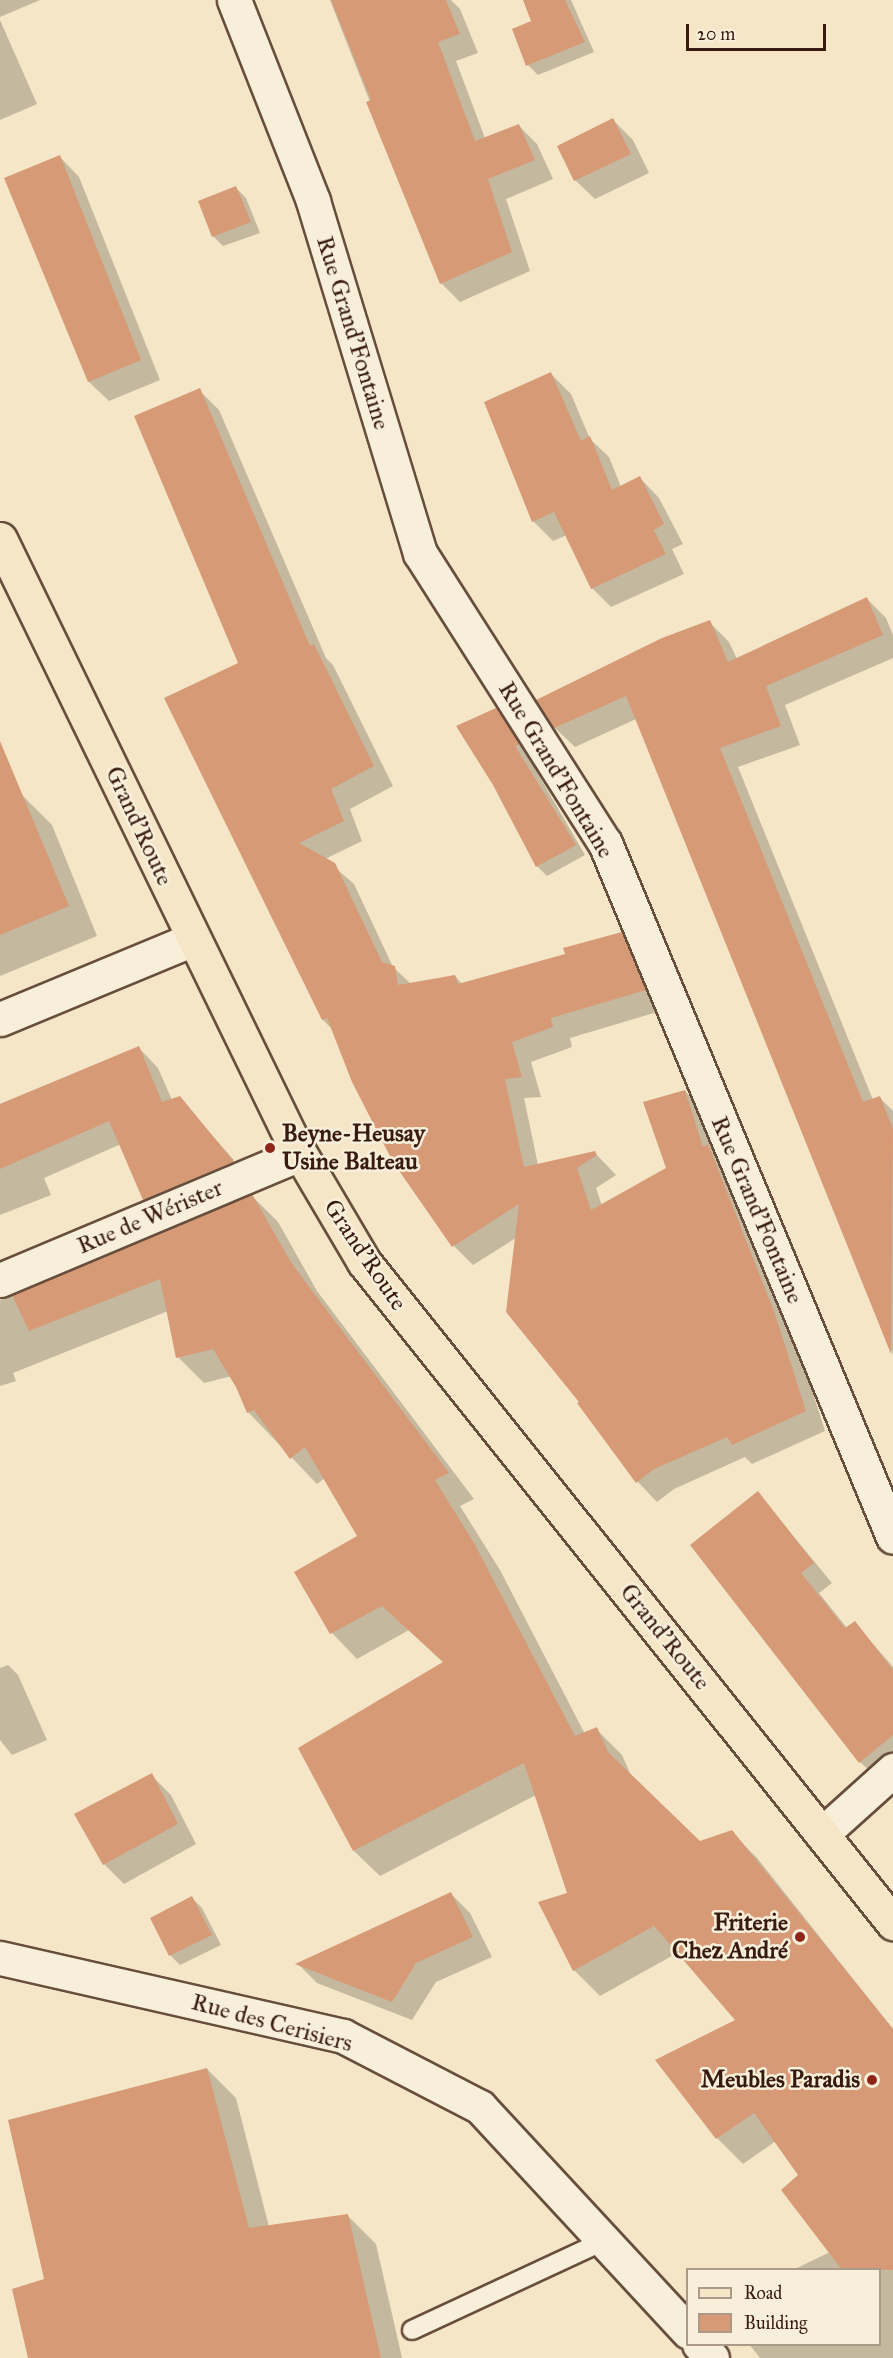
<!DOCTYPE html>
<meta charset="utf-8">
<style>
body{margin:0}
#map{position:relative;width:893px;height:2358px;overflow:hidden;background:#f5e6c7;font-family:"IM FELL Great Primer",serif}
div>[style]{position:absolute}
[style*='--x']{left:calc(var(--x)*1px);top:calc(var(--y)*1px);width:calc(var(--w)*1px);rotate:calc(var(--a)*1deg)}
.shadow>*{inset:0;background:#0003}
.building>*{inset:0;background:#d79a77}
.roads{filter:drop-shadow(2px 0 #674e3c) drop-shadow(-2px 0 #674e3c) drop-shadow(0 2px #674e3c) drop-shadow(0 -2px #674e3c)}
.service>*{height:18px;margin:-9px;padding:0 9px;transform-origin:9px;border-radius:9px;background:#f8efdb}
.minor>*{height:33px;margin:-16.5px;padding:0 16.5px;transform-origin:16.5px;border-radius:16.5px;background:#f8efdb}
.primary>*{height:33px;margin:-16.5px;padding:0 16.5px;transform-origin:16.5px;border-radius:16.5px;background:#f5e6c7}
.dots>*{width:16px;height:16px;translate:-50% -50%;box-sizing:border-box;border:3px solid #f8efdb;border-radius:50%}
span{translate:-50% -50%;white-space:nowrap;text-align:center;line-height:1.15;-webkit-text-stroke:5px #f8efdb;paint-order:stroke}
.street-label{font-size:24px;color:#381b0e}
.poi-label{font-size:24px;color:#381b0e;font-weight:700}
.left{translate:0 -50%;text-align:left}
.right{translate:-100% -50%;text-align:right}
.legend{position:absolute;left:686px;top:2268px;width:195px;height:78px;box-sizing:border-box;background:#f8efdb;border:2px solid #ab9a89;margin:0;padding:8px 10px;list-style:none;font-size:18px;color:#381b0e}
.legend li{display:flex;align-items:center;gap:12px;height:30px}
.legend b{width:30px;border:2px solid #ab9a89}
.scale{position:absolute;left:686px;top:24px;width:140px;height:27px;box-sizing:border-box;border:3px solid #381b0e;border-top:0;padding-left:8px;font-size:18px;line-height:21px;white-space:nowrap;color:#381b0e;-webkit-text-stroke:4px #f8efdb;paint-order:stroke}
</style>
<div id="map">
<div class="shadow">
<i style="clip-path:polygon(0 0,40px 0,0 17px)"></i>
<i style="clip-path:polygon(330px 0,451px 0,460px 9px,478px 53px,456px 61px,485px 138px,518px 125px,537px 144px,553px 179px,506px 199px,530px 271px,460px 302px,441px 283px)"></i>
<i style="clip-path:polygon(525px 0,571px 0,594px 52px,538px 75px,528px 65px,533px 22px)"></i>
<i style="clip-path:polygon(0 20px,37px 104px,0 120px)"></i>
<i style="clip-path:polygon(613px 120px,633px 140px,649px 173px,595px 199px,575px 180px)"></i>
<i style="clip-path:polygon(60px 157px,79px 177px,160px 380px,109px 401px,89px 382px,6px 179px)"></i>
<i style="clip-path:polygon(236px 188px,246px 198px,260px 233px,223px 246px,213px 236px,200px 202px)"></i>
<i style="clip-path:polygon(551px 374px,571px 394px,590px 439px,609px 457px,621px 487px,640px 478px,659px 498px,683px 544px,672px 549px,684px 574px,611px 607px,592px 588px,567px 535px,553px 541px,533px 521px)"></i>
<i style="clip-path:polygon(199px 390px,219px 410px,326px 658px,333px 665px,393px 786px,350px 809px,362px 841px,325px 859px,354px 884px,393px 967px,411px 984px,455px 976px,462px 984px,567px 955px,621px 934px,641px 954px,664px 1010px,570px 1038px,572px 1047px,531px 1062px,541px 1097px,524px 1098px,538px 1165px,595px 1153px,616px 1175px,596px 1188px,602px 1206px,668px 1168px,685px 1091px,704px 1111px,795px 1337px,825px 1431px,752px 1464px,745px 1457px,674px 1489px,657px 1502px,638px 1482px,579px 1404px,582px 1402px,516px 1238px,473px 1265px,454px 1246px,333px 1030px,323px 1020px,166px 698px,240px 664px)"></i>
<i style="clip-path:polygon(867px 599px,886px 618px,893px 635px,893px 658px,785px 705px,800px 745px,738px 767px,873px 1100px,879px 1097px,893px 1111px,893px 1355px,636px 719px,575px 747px,555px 728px,538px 700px,709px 622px,729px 642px,737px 659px)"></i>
<i style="clip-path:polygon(496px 709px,506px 719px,585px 855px,547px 876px,537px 866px)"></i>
<i style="clip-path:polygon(23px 796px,52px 825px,97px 936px,0 976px,0 805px)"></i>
<i style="clip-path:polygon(139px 1048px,158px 1068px,172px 1100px,179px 1098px,234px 1160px,151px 1198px,236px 1162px,252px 1182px,164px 1218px,144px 1199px,121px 1144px,44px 1178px,51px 1195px,0 1215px,0 1104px)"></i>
<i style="clip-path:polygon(252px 1196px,278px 1222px,317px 1291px,474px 1499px,460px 1506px,500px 1570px,585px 1734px,596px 1729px,622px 1755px,632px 1778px,700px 1843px,731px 1832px,757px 1858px,893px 2029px,893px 2358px,760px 2358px,749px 2344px,880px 2344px,880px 2270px,793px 2270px,830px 2252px,800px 2175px,776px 2141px,743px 2164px,717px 2138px,737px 2021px,679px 1952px,600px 1996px,574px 1970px,540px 1903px,569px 1894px,536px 1795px,380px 1876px,354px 1851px,300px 1749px,444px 1663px,409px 1630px,357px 1659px,332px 1633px,359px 1536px,325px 1478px,317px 1484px,248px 1412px,232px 1376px,204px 1383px,178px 1357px,168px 1311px,13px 1373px,16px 1381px,0 1386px,0 1300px)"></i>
<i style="clip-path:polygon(758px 1493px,832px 1583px,819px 1593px,847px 1628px,855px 1623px,893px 1667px,893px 1770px,880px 1781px,860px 1762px)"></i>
<i style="clip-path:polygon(8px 1665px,18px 1675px,47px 1740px,12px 1755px,0 1740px,0 1668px)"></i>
<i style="clip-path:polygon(151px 1775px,171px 1795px,196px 1844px,124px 1884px,104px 1864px)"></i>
<i style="clip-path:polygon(450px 1893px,470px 1913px,492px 1957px,436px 1982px,412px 2020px,317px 1983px,298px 1964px)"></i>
<i style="clip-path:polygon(192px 1898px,202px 1908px,221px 1945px,180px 1965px,170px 1955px)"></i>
<i style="clip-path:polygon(207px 2069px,236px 2098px,269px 2227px,347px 2215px,376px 2244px,402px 2358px,30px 2358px,46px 2280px)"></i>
</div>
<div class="building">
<i style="clip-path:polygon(331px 0,446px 0,460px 34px,438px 42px,475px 141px,519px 124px,535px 160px,488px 179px,512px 252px,440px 284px,366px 102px,371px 100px)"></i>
<i style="clip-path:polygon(523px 0,565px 0,585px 42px,526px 66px,512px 29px,531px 21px)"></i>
<i style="clip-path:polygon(613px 118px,631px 154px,574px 181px,557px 146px)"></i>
<i style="clip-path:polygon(60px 155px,141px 360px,88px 382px,4px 178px)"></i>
<i style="clip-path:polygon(236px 186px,251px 222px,212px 237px,198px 201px)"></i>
<i style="clip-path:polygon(551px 372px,581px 441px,590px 436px,612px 490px,640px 476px,664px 524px,654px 530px,666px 554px,591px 589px,554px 512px,532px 522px,484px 402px)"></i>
<i style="clip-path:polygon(200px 388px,310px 646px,314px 644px,374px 766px,331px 789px,344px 821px,299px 843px,335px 863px,382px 962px,395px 966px,398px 985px,455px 975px,458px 984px,565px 954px,563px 948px,622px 932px,646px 990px,551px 1018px,553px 1027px,512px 1042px,522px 1077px,505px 1079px,524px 1167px,595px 1151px,597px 1155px,577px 1168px,591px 1210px,666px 1168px,643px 1102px,685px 1090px,703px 1147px,708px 1144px,775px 1314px,806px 1411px,732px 1445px,727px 1437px,654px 1469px,636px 1483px,577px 1403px,579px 1402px,506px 1312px,519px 1204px,452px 1247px,393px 1162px,352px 1082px,327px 1018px,322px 1020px,164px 698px,238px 663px,134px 416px)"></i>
<i style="clip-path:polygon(867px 597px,883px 635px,766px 686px,781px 726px,720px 748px,863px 1102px,880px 1096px,893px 1129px,891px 1354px,626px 696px,554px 728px,536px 700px,662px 638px,710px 620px,728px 662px)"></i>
<i style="clip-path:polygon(496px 708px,520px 744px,515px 746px,576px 845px,536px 867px,493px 785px,456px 726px)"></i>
<i style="clip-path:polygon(0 741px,69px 906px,0 935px)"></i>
<i style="clip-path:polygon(139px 1046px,162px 1102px,180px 1096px,234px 1162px,143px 1200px,109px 1121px,0 1169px,0 1104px)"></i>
<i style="clip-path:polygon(252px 1194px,292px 1264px,449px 1473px,435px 1480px,474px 1543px,575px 1736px,597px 1727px,608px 1752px,700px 1841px,732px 1830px,893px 2029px,893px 2270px,842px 2270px,781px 2190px,798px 2175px,754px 2113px,716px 2139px,655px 2060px,735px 2020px,654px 1926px,573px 1971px,538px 1902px,567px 1893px,524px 1763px,353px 1851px,298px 1748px,443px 1662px,382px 1606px,330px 1634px,294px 1572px,357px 1536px,305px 1447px,290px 1459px,254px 1410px,247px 1413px,236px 1387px,213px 1349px,176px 1358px,160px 1279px,29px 1331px,12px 1295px)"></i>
<i style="clip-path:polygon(758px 1491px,814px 1563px,801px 1573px,845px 1628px,855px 1621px,893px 1670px,893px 1735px,859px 1763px,690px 1545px)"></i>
<i style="clip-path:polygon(152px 1773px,178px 1824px,103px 1865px,74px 1814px)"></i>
<i style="clip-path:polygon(451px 1892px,473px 1937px,416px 1963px,392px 2002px,295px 1964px)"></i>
<i style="clip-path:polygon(192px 1896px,212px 1935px,169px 1956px,150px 1918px)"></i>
<i style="clip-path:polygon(207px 2068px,249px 2228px,348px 2214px,381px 2358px,28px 2358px,12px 2289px,44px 2279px,8px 2120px)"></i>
</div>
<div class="roads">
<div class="service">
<i style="--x:412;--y:2330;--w:212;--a:-24.9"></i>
</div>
<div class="minor">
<i style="--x:234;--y:0;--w:216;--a:68.5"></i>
<i style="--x:313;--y:201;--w:368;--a:73.1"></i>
<i style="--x:420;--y:553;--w:344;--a:57.5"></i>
<i style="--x:605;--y:843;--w:751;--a:67.46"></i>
<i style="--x:0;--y:1019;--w:209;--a:-22.5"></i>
<i style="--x:0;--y:1280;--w:325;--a:-22.8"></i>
<i style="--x:822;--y:1834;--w:96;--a:-42"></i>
<i style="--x:0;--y:1958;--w:352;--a:12.8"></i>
<i style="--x:343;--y:2036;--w:154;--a:27.4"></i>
<i style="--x:480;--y:2107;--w:306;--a:47.2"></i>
<i style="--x:699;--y:2344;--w:19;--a:47"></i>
</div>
<div class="primary">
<i style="--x:0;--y:539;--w:666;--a:64.09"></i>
<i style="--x:291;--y:1138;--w:144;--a:59.5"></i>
<i style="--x:364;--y:1262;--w:847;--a:51.33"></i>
</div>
</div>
<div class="dots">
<i style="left:270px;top:1148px;background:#8f2418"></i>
<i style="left:800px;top:1937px;background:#8f2418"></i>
<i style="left:872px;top:2080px;background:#8f2418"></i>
</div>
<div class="street-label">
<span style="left:353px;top:333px;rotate:73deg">Rue Grand'Fontaine</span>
<span style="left:556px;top:770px;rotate:59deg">Rue Grand'Fontaine</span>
<span style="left:139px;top:826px;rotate:65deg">Grand'Route</span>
<span style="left:757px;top:1210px;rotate:67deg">Rue Grand'Fontaine</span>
<span style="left:150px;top:1217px;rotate:-23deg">Rue de Wérister</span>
<span style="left:365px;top:1255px;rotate:56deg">Grand'Route</span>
<span style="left:665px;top:1637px;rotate:51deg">Grand'Route</span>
<span style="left:272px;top:2023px;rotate:15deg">Rue des Cerisiers</span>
</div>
<div class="poi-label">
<span class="left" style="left:282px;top:1148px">Beyne-Heusay<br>Usine Balteau</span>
<span class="right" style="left:788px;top:1937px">Friterie<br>Chez André</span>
<span class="right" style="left:860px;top:2080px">Meubles Paradis</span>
</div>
<ul class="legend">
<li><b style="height:8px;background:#f5e6c7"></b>Road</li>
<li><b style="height:16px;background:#d79a77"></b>Building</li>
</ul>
<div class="scale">20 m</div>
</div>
